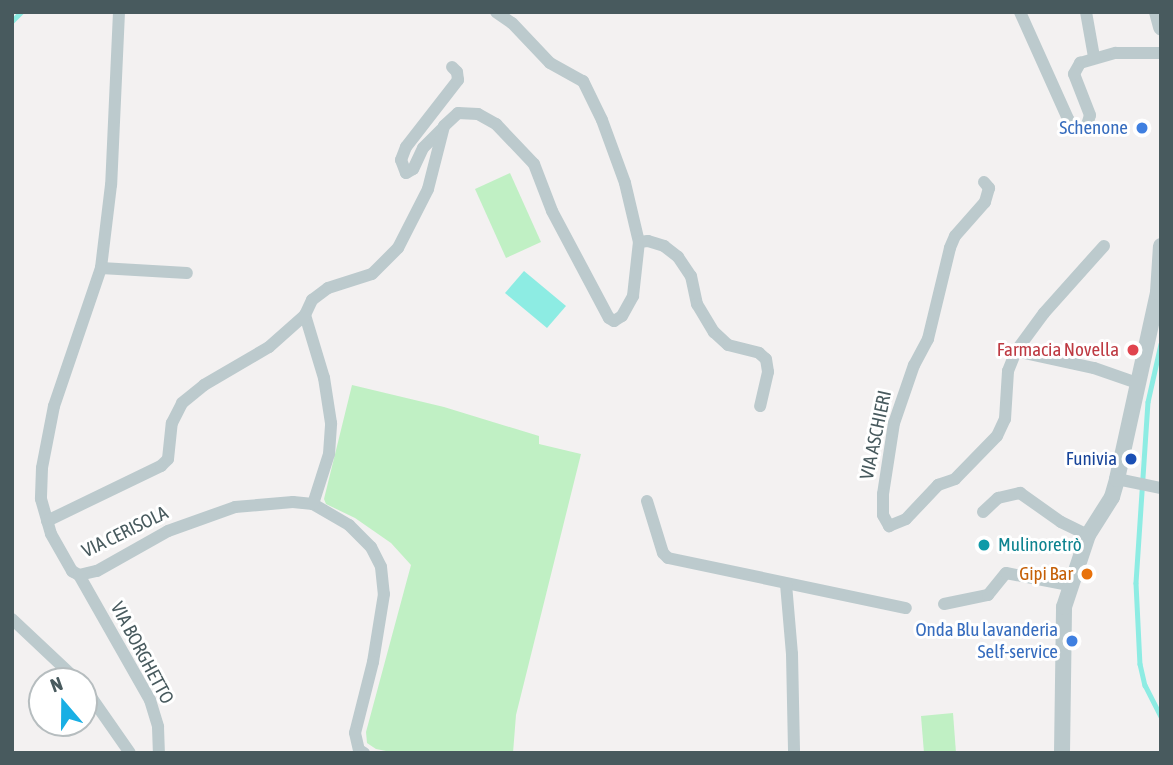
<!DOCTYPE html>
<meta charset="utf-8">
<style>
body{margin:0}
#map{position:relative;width:1173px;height:765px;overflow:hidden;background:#f3f1f1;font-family:"Asap Condensed",sans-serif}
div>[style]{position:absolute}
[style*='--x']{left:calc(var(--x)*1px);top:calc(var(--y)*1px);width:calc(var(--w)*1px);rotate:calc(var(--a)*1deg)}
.green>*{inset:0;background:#c0f0c4}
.water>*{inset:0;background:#8dece3}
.stream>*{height:4.5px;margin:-2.25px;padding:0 2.25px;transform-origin:2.25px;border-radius:2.25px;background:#8dece3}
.minor>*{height:12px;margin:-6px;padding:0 6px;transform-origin:6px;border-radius:6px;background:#bccacd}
.tertiary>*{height:16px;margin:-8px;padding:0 8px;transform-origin:8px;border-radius:8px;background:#bccacd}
.dots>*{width:19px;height:19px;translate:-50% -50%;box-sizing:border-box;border:4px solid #fff;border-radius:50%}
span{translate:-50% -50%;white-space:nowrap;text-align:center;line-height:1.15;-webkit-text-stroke:6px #fff;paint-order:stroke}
.shop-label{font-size:19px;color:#366cbe}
.right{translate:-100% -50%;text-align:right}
.health-label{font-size:19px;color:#be3a42}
.street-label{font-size:19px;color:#485a5e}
.transit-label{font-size:19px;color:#164399}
.culture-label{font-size:19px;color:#0d838f}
.left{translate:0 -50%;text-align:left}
.food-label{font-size:19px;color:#c56008}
.frame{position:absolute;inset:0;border:14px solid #485a5e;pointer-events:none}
.north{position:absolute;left:28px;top:667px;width:70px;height:70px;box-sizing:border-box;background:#fff;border:2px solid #b6bdbf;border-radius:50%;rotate:340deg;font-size:19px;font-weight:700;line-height:28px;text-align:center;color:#485a5e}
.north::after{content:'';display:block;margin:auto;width:24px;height:32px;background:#19afe4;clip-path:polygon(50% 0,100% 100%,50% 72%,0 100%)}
</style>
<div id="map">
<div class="green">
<i style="clip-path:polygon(510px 173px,541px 242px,506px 258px,475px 189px)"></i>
<i style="clip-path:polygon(352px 385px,444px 407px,539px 436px,539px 444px,581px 454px,516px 715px,513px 753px,396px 753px,376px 749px,367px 743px,366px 732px,411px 565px,391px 543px,355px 518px,326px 504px,324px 499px)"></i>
<i style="clip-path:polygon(953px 713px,956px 753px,924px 753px,921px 716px)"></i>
</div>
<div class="water">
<i style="clip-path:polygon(524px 271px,566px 306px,547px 328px,505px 293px)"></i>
</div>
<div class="stream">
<i style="--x:12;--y:21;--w:13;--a:-45"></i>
<i style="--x:1161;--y:344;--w:59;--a:102.6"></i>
<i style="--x:1148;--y:402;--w:181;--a:93.8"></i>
<i style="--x:1136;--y:583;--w:81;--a:87.2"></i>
<i style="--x:1140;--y:664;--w:22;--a:77"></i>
<i style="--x:1145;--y:685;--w:35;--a:63"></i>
</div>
<div class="minor">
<i style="--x:119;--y:12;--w:173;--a:92.6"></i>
<i style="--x:111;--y:185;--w:84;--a:96.9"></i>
<i style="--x:101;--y:268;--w:146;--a:108.8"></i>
<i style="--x:54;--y:406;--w:63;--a:101"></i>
<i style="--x:42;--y:468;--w:31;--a:92"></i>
<i style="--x:41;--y:499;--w:36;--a:74"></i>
<i style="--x:51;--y:534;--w:43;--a:60.4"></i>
<i style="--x:72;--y:571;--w:8;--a:30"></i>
<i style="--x:79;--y:575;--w:18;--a:-13"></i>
<i style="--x:97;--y:571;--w:81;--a:-29.4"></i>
<i style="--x:168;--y:531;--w:71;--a:-19.7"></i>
<i style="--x:235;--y:507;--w:58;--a:-4.9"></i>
<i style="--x:293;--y:502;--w:20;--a:6"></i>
<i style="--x:313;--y:504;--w:42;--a:30.3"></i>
<i style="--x:349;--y:525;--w:31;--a:45"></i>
<i style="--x:371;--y:547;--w:22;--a:63"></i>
<i style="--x:381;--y:567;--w:27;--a:84"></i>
<i style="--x:384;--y:594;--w:69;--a:99.2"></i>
<i style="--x:373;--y:662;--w:73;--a:104.2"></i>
<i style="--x:355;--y:733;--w:17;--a:77"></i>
<i style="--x:359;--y:750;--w:6;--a:31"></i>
<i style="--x:496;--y:12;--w:19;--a:35"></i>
<i style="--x:512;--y:23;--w:55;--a:46.5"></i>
<i style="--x:550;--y:63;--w:38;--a:29"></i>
<i style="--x:583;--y:81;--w:43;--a:64"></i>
<i style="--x:602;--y:120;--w:67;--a:69.9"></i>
<i style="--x:625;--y:183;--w:61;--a:76.7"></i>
<i style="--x:1020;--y:12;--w:117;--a:65.8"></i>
<i style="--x:1068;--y:119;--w:8;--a:60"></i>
<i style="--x:1072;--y:126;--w:9;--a:18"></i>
<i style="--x:1081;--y:129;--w:7;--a:-34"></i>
<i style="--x:1087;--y:125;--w:10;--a:-73"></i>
<i style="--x:1090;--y:115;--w:44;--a:-111.3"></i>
<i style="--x:1074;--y:74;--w:13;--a:-61"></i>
<i style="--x:1080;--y:63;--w:37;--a:-16"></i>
<i style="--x:1116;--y:53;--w:45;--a:0"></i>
<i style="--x:1086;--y:12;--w:46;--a:79.9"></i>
<i style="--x:443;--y:128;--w:28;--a:135"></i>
<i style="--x:423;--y:148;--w:23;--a:115"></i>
<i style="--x:413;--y:169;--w:8;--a:150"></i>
<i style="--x:406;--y:173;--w:14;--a:-111"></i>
<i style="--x:401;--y:160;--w:14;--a:-69"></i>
<i style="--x:406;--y:147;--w:85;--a:-52.2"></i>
<i style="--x:458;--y:80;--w:8;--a:-97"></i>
<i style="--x:457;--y:72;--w:7;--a:-135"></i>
<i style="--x:984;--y:182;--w:8;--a:50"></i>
<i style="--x:989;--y:188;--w:15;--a:106"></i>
<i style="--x:985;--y:202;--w:45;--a:131.4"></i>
<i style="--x:955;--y:236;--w:13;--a:113"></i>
<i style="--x:950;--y:248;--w:94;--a:103.6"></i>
<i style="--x:928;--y:339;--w:30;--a:118"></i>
<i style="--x:914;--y:365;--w:61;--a:109"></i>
<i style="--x:894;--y:423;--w:72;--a:98.8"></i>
<i style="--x:883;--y:494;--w:21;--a:90"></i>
<i style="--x:883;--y:515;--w:13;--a:61"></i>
<i style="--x:889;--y:526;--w:18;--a:-22"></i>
<i style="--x:906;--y:519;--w:47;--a:-46.7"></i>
<i style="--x:938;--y:485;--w:18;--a:-19"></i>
<i style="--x:955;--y:479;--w:60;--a:-45.7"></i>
<i style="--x:997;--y:436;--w:19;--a:-65"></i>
<i style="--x:1005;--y:419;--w:48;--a:-86.4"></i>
<i style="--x:1008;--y:371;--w:22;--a:-68"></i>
<i style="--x:1016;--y:351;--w:47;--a:-53.6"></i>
<i style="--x:1044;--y:313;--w:90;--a:-48.2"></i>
<i style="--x:101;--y:268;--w:86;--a:3.3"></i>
<i style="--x:1016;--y:351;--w:80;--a:12.3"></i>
<i style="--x:1094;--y:368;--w:46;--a:19.2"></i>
<i style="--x:1117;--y:479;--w:45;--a:11.6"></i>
<i style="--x:647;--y:501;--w:54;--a:72.9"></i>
<i style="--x:663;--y:553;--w:7;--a:45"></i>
<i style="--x:668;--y:558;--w:243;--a:11.9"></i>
<i style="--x:313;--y:504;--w:52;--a:-72.3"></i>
<i style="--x:329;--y:454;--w:31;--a:-86"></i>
<i style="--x:331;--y:423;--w:46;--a:-98.8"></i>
<i style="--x:324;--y:378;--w:66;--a:-106.8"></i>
<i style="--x:305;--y:315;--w:17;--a:-65"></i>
<i style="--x:312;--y:300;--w:20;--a:-37"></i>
<i style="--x:328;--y:288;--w:46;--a:-17.7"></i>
<i style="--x:372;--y:274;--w:37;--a:-45"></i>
<i style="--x:398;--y:248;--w:66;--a:-63"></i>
<i style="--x:428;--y:189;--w:65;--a:-75.7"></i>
<i style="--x:444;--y:126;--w:19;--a:-43"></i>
<i style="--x:458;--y:113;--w:20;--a:3"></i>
<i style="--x:478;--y:114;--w:21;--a:29"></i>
<i style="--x:496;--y:124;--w:55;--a:46.5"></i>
<i style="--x:534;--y:164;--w:50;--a:69"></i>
<i style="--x:552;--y:211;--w:121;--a:62"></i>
<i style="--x:609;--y:318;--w:6;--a:31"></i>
<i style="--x:614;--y:321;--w:9;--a:-32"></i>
<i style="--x:622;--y:316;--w:23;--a:-61"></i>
<i style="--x:633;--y:296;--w:54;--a:-83.7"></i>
<i style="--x:639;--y:242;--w:9;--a:-6"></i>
<i style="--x:648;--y:241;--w:17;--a:17"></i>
<i style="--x:664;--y:246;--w:18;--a:38"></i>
<i style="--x:678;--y:257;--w:23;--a:56"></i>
<i style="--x:691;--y:276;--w:29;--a:78"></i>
<i style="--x:697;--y:304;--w:33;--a:59"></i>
<i style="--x:714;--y:332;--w:19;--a:43"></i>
<i style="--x:728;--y:345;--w:32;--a:14"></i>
<i style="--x:759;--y:353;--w:9;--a:41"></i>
<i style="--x:766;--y:359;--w:13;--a:81"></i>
<i style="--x:768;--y:372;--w:35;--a:103"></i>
<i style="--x:983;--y:512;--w:21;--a:-43"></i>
<i style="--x:998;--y:498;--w:23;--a:-13"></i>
<i style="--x:1020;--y:493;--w:50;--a:35.3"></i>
<i style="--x:1061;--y:522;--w:30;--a:26"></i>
<i style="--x:47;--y:521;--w:127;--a:-25.8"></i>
<i style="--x:161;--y:466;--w:10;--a:-45"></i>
<i style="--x:168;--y:459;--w:36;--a:-84"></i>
<i style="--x:172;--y:423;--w:22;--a:-63"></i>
<i style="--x:182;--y:403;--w:28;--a:-39"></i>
<i style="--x:204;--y:385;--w:75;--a:-30.3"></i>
<i style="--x:269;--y:347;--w:48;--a:-41.6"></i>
<i style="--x:79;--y:575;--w:144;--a:60.4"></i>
<i style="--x:150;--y:700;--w:28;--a:73"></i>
<i style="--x:158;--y:727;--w:26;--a:88"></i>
<i style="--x:786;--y:584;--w:70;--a:85.1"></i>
<i style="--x:792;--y:654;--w:99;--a:88.8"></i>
<i style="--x:944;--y:604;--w:45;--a:-11.6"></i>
<i style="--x:988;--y:595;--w:28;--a:-51"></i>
<i style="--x:1006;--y:573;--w:64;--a:10.8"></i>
<i style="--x:12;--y:619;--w:91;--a:43.2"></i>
<i style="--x:84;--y:687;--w:80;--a:55.1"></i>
</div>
<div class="tertiary">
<i style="--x:1157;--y:12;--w:16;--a:75"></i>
<i style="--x:1062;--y:753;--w:146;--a:-89.2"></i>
<i style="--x:1064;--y:607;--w:76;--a:-71.6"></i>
<i style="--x:1088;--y:535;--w:45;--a:-57.7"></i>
<i style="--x:1112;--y:497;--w:19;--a:-74"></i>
<i style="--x:1117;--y:479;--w:191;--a:-77.6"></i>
<i style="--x:1158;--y:292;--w:46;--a:-86.3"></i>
</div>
<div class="dots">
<i style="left:1142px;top:128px;background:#3f7fe0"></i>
<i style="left:1133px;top:350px;background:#e0444e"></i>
<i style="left:1131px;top:459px;background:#1a4fb4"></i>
<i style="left:984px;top:545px;background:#0f9aa8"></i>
<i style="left:1087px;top:574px;background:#e8710a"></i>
<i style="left:1072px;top:641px;background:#3f7fe0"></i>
</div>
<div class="shop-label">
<span class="right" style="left:1128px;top:128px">Schenone</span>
<span class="right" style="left:1058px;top:641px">Onda Blu lavanderia<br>Self-service</span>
</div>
<div class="health-label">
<span class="right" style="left:1119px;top:350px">Farmacia Novella</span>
</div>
<div class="street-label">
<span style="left:876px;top:435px;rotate:-78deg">VIA ASCHIERI</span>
<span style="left:125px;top:532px;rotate:-26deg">VIA CERISOLA</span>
<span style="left:142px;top:653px;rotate:62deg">VIA BORGHETTO</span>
</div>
<div class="transit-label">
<span class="right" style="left:1117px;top:459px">Funivia</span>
</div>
<div class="culture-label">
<span class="left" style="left:998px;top:545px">Mulinoretrò</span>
</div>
<div class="food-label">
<span class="right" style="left:1073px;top:574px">Gipi Bar</span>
</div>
<div class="frame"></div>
<div class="north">N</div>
</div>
